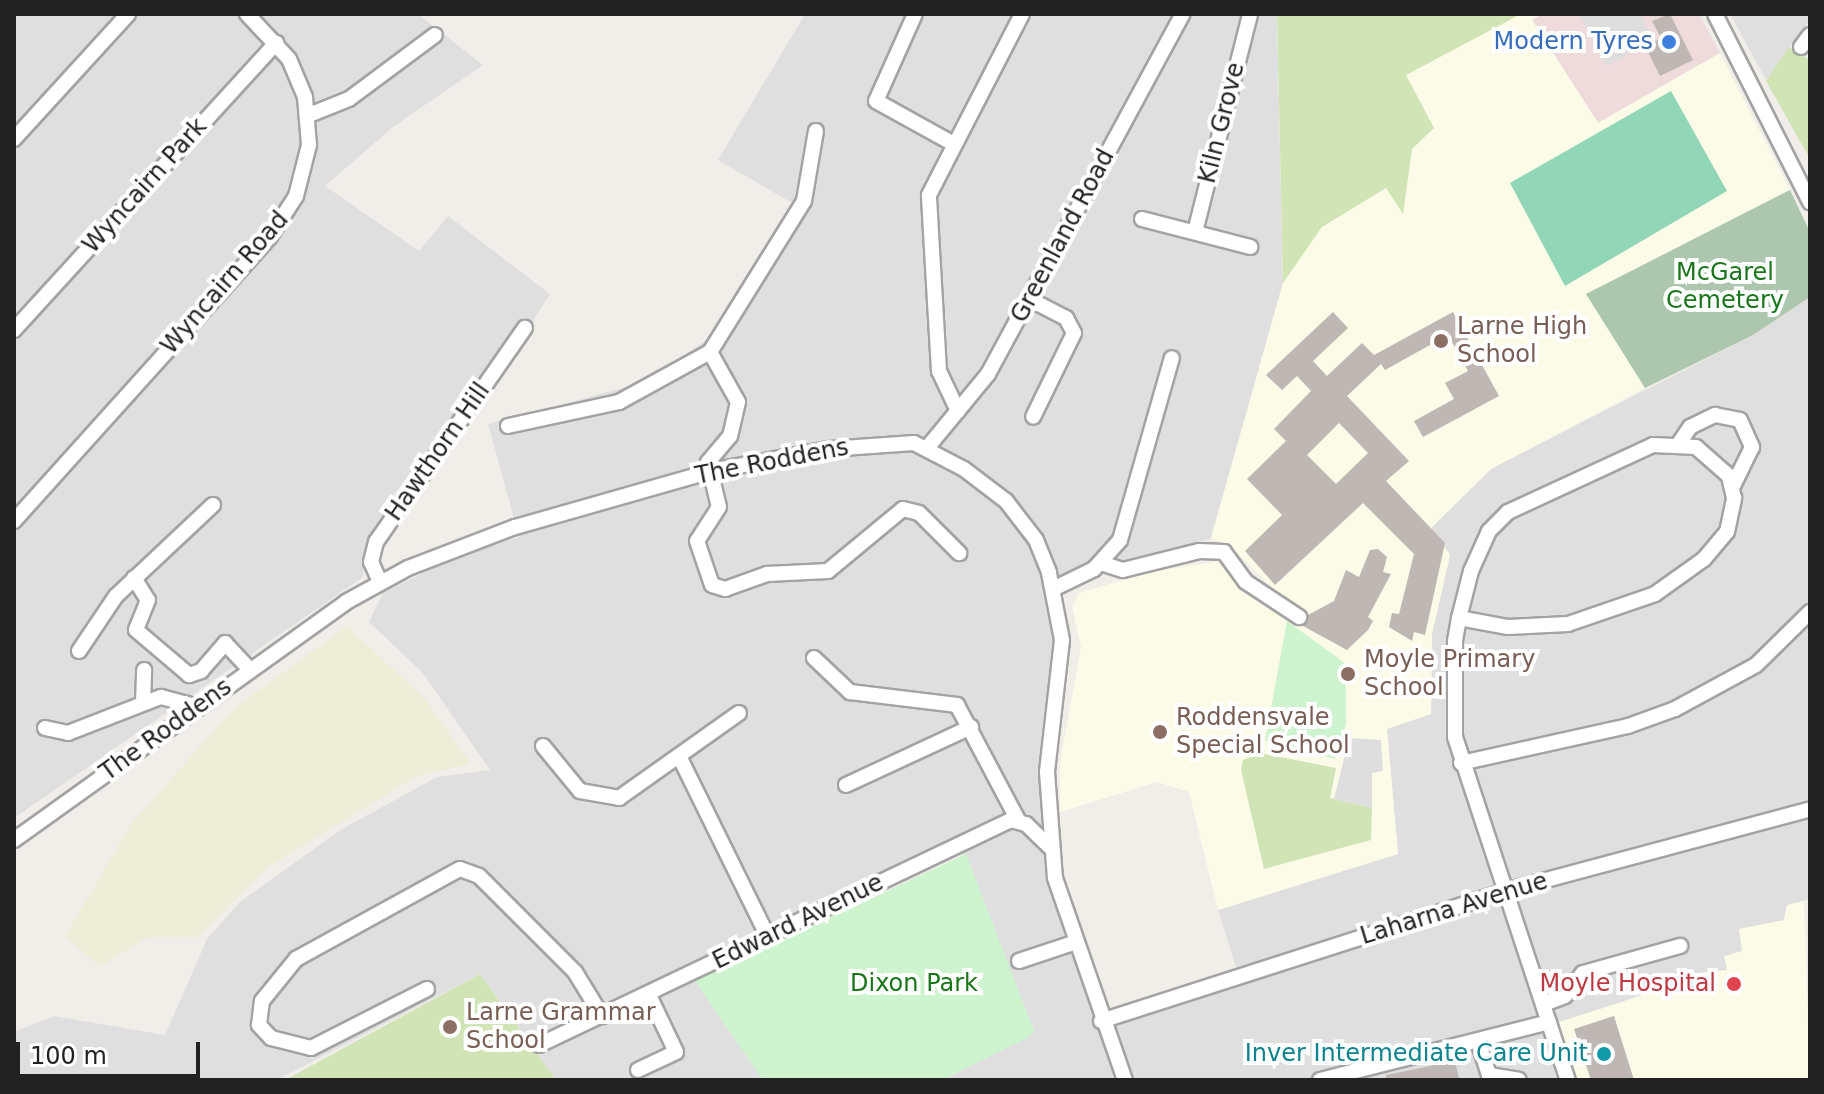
<!DOCTYPE html>
<style>
body{margin:0}
#map{position:relative;width:1824px;height:1094px;overflow:hidden;background:#f1eeea;font-family:"DejaVu Sans",sans-serif}
div>[style]{position:absolute}
[style*='--x']{left:calc(var(--x)*1px);top:calc(var(--y)*1px);width:calc(var(--w)*1px);rotate:calc(var(--a)*1deg)}
.residential>*{inset:0;background:#e0dfdf}
.commercial>*{inset:0;background:#efdbdc}
.education>*{inset:0;background:#fcfbe8}
.farmland>*{inset:0;background:#ededd8}
.grass>*{inset:0;background:#d0e4b6}
.cemetery>*{inset:0;background:#adc7af}
.park>*{inset:0;background:#cdf4ce}
.pitch>*{inset:0;background:#91d6b7}
.parking>*{inset:0;background:#dedede}
.building>*{inset:0;background:#beb7b3}
.roads{filter:drop-shadow(2px 0 #a3a3a3) drop-shadow(-2px 0 #a3a3a3) drop-shadow(0 2px #a3a3a3) drop-shadow(0 -2px #a3a3a3)}
.minor>*{height:14px;margin:-7px;padding:0 7px;transform-origin:7px;border-radius:7px;background:#fff}
.dots>*{width:22px;height:22px;translate:-50% -50%;box-sizing:border-box;border:4px solid #fff;border-radius:50%}
span{translate:-50% -50%;white-space:nowrap;text-align:center;line-height:1.15;-webkit-text-stroke:8px #fff;paint-order:stroke}
.shop-label{font-size:24px;color:#366cbe}
.right{translate:-100% -50%;text-align:right}
.street-label{font-size:24px;color:#222}
.park-label{font-size:24px;color:#19771a}
.education-label{font-size:24px;color:#785e54}
.left{translate:0 -50%;text-align:left}
.health-label{font-size:24px;color:#be3a42}
.culture-label{font-size:24px;color:#0d838f}
.frame{position:absolute;inset:0;border:16px solid #222;pointer-events:none}
.scale{position:absolute;left:16px;top:1042px;width:184px;height:36px;box-sizing:border-box;border:4px solid #222;border-top:0;padding-left:10px;font-size:24px;line-height:28px;white-space:nowrap;color:#222;-webkit-text-stroke:6px #fff;paint-order:stroke}
</style>
<div id="map">
<div class="residential">
<i style="clip-path:polygon(14px 14px,418px 14px,483px 65px,393px 127px,325px 186px,419px 251px,448px 216px,550px 294px,532px 322px,523px 317px,367px 545px,363px 577px,14px 818px)"></i>
<i style="clip-path:polygon(805px 14px,1277px 14px,1283px 283px,1211px 538px,1054px 589px,1060px 619px,1047px 825px,1102px 1020px,1239px 976px,1218px 910px,1398px 854px,1387px 729px,1431px 713px,1432px 634px,1450px 555px,1431px 528px,1491px 469px,1753px 335px,1810px 297px,1810px 899px,1787px 905px,1784px 920px,1727px 970px,1689px 977px,1543px 1031px,1557px 1080px,942px 1080px,1034px 1031px,959px 845px,692px 973px,762px 1077px,757px 1080px,556px 1080px,480px 974px,277px 1080px,14px 1080px,14px 1032px,54px 1016px,165px 1035px,207px 939px,240px 902px,342px 829px,437px 777px,490px 770px,422px 672px,369px 622px,383px 593px,457px 556px,519px 537px,488px 424px,641px 383px,714px 335px,799px 207px,718px 160px)"></i>
<i style="clip-path:polygon(1730px 14px,1810px 14px,1810px 20px,1766px 80px)"></i>
</div>
<div class="commercial">
<i style="clip-path:polygon(1543px 14px,1699px 14px,1720px 53px,1598px 123px,1532px 20px)"></i>
</div>
<div class="education">
<i style="clip-path:polygon(1277px 14px,1543px 14px,1532px 20px,1598px 123px,1720px 53px,1790px 190px,1586px 294px,1645px 388px,1491px 469px,1431px 528px,1450px 555px,1432px 634px,1431px 714px,1387px 729px,1398px 854px,1218px 910px,1189px 792px,1157px 782px,1060px 812px,1060px 763px,1081px 647px,1072px 607px,1079px 593px,1151px 572px,1225px 560px,1273px 607px,1276px 591px,1229px 545px,1211px 538px,1283px 283px)"></i>
<i style="clip-path:polygon(1804px 901px,1810px 1080px,1578px 1080px,1559px 1022px,1656px 991px,1661px 977px,1727px 970px,1724px 956px,1742px 951px,1739px 929px,1784px 920px,1787px 905px)"></i>
</div>
<div class="farmland">
<i style="clip-path:polygon(347px 626px,426px 700px,471px 764px,417px 776px,270px 866px,198px 937px,148px 937px,100px 967px,65px 936px,131px 824px,232px 710px)"></i>
</div>
<div class="grass">
<i style="clip-path:polygon(1277px 14px,1521px 14px,1406px 75px,1434px 128px,1412px 149px,1403px 214px,1386px 188px,1322px 227px,1283px 283px)"></i>
<i style="clip-path:polygon(1789px 47px,1810px 60px,1810px 159px,1766px 81px)"></i>
<i style="clip-path:polygon(1260px 753px,1336px 768px,1330px 798px,1372px 808px,1371px 840px,1264px 869px,1241px 770px,1243px 760px)"></i>
<i style="clip-path:polygon(480px 974px,556px 1080px,285px 1080px)"></i>
</div>
<div class="cemetery">
<i style="clip-path:polygon(1790px 190px,1810px 232px,1810px 297px,1753px 335px,1645px 388px,1586px 294px)"></i>
</div>
<div class="park">
<i style="clip-path:polygon(1287px 621px,1346px 664px,1346px 724px,1335px 759px,1265px 741px)"></i>
<i style="clip-path:polygon(966px 854px,1034px 1031px,1029px 1037px,942px 1080px,757px 1080px,761px 1077px,695px 981px)"></i>
</div>
<div class="pitch">
<i style="clip-path:polygon(1671px 91px,1727px 191px,1565px 286px,1510px 183px)"></i>
</div>
<div class="parking">
<i style="clip-path:polygon(1579px 14px,1639px 14px,1654px 39px,1607px 66px)"></i>
<i style="clip-path:polygon(1349px 738px,1381px 740px,1383px 771px,1372px 773px,1372px 808px,1334px 799px)"></i>
</div>
<div class="building">
<i style="clip-path:polygon(1670px 14px,1693px 60px,1660px 76px,1645px 46px,1661px 38px,1652px 21px)"></i>
<i style="clip-path:polygon(evenodd,1333px 312px,1348px 328px,1313px 361px,1327px 376px,1362px 343px,1374px 355px,1453px 312px,1499px 396px,1423px 437px,1414px 421px,1454px 399px,1445px 383px,1468px 371px,1448px 335px,1385px 370px,1381px 364px,1347px 396px,1409px 461px,1386px 481px,1445px 543px,1425px 635px,1414px 632px,1412px 641px,1389px 627px,1392px 613px,1399px 614px,1414px 554px,1363px 503px,1275px 585px,1245px 551px,1282px 515px,1247px 479px,1286px 441px,1274px 429px,1311px 391px,1297px 376px,1282px 390px,1266px 375px,1333px 312px,1339px 423px,1368px 453px,1336px 484px,1307px 455px,1339px 423px)"></i>
<i style="clip-path:polygon(1378px 549px,1387px 557px,1383px 572px,1391px 574px,1368px 617px,1373px 621px,1368px 630px,1347px 650px,1303px 626px,1308px 615px,1334px 601px,1346px 570px,1359px 577px,1370px 550px)"></i>
<i style="clip-path:polygon(1614px 1016px,1634px 1080px,1591px 1080px,1574px 1029px)"></i>
<i style="clip-path:polygon(1455px 1061px,1459px 1078px,1387px 1080px,1386px 1075px)"></i>
</div>
<div class="roads">
<div class="minor">
<i style="--x:915;--y:14;--w:95;--a:114.1"></i>
<i style="--x:876;--y:101;--w:89;--a:28.9"></i>
<i style="--x:1715;--y:14;--w:211;--a:63.2"></i>
<i style="--x:1801;--y:47;--w:15;--a:-53"></i>
<i style="--x:309;--y:115;--w:43;--a:-21.8"></i>
<i style="--x:349;--y:99;--w:107;--a:-36.7"></i>
<i style="--x:14;--y:139;--w:169;--a:-47.6"></i>
<i style="--x:1142;--y:219;--w:112;--a:14.5"></i>
<i style="--x:1195;--y:232;--w:225;--a:-75.8"></i>
<i style="--x:1029;--y:299;--w:42;--a:27.2"></i>
<i style="--x:1066;--y:318;--w:17;--a:62"></i>
<i style="--x:1074;--y:333;--w:93;--a:116"></i>
<i style="--x:14;--y:330;--w:389;--a:-47.6"></i>
<i style="--x:710;--y:352;--w:57;--a:60.8"></i>
<i style="--x:738;--y:402;--w:35;--a:103"></i>
<i style="--x:730;--y:436;--w:34;--a:130"></i>
<i style="--x:708;--y:462;--w:46;--a:76.3"></i>
<i style="--x:719;--y:507;--w:40;--a:122.9"></i>
<i style="--x:697;--y:541;--w:46;--a:71.2"></i>
<i style="--x:712;--y:585;--w:14;--a:17"></i>
<i style="--x:725;--y:589;--w:45;--a:-19.7"></i>
<i style="--x:767;--y:574;--w:61;--a:-2.8"></i>
<i style="--x:828;--y:571;--w:97;--a:-39.6"></i>
<i style="--x:903;--y:509;--w:16;--a:14"></i>
<i style="--x:919;--y:513;--w:57;--a:45"></i>
<i style="--x:958;--y:411;--w:44;--a:-115.4"></i>
<i style="--x:939;--y:371;--w:176;--a:-93.3"></i>
<i style="--x:929;--y:195;--w:203;--a:-62.8"></i>
<i style="--x:508;--y:426;--w:114;--a:-12.2"></i>
<i style="--x:619;--y:402;--w:104;--a:-28.8"></i>
<i style="--x:710;--y:352;--w:178;--a:-58.1"></i>
<i style="--x:804;--y:201;--w:71;--a:-80.3"></i>
<i style="--x:1680;--y:442;--w:18;--a:-56"></i>
<i style="--x:1690;--y:427;--w:28;--a:-26"></i>
<i style="--x:1715;--y:415;--w:25;--a:11"></i>
<i style="--x:1740;--y:420;--w:30;--a:66"></i>
<i style="--x:1752;--y:447;--w:43;--a:116"></i>
<i style="--x:927;--y:448;--w:96;--a:-50.5"></i>
<i style="--x:988;--y:374;--w:409;--a:-61.6"></i>
<i style="--x:14;--y:521;--w:381;--a:-48"></i>
<i style="--x:269;--y:238;--w:50;--a:-57.3"></i>
<i style="--x:296;--y:196;--w:53;--a:-75.7"></i>
<i style="--x:309;--y:145;--w:48;--a:-94.8"></i>
<i style="--x:305;--y:97;--w:41;--a:-112.8"></i>
<i style="--x:289;--y:59;--w:62;--a:-133"></i>
<i style="--x:1101;--y:563;--w:23;--a:18"></i>
<i style="--x:1123;--y:570;--w:78;--a:-14"></i>
<i style="--x:1199;--y:551;--w:25;--a:2"></i>
<i style="--x:1224;--y:552;--w:37;--a:54"></i>
<i style="--x:1246;--y:582;--w:64;--a:33.4"></i>
<i style="--x:134;--y:578;--w:26;--a:58"></i>
<i style="--x:148;--y:600;--w:32;--a:112"></i>
<i style="--x:136;--y:630;--w:70;--a:40.3"></i>
<i style="--x:189;--y:675;--w:13;--a:-18"></i>
<i style="--x:201;--y:671;--w:37;--a:-49"></i>
<i style="--x:225;--y:643;--w:37;--a:47"></i>
<i style="--x:380;--y:582;--w:22;--a:-114"></i>
<i style="--x:371;--y:562;--w:21;--a:-76"></i>
<i style="--x:376;--y:542;--w:261;--a:-55.2"></i>
<i style="--x:1053;--y:589;--w:46;--a:-26"></i>
<i style="--x:1094;--y:569;--w:39;--a:-48"></i>
<i style="--x:1120;--y:540;--w:189;--a:-74.1"></i>
<i style="--x:1459;--y:618;--w:50;--a:10.4"></i>
<i style="--x:1508;--y:627;--w:60;--a:-2.9"></i>
<i style="--x:1568;--y:624;--w:92;--a:-19"></i>
<i style="--x:1655;--y:594;--w:60;--a:-35.5"></i>
<i style="--x:1704;--y:559;--w:35;--a:-50"></i>
<i style="--x:1727;--y:532;--w:35;--a:-78"></i>
<i style="--x:1734;--y:498;--w:23;--a:-103"></i>
<i style="--x:1729;--y:476;--w:44;--a:-138.7"></i>
<i style="--x:1696;--y:447;--w:43;--a:-177.3"></i>
<i style="--x:1653;--y:445;--w:160;--a:155.2"></i>
<i style="--x:1508;--y:512;--w:27;--a:135"></i>
<i style="--x:1489;--y:531;--w:44;--a:114.2"></i>
<i style="--x:1471;--y:571;--w:49;--a:104.3"></i>
<i style="--x:1459;--y:618;--w:23;--a:100"></i>
<i style="--x:1455;--y:641;--w:96;--a:90"></i>
<i style="--x:1455;--y:737;--w:361;--a:71.8"></i>
<i style="--x:79;--y:651;--w:66;--a:-56.1"></i>
<i style="--x:116;--y:596;--w:133;--a:-43.2"></i>
<i style="--x:814;--y:658;--w:50;--a:43.4"></i>
<i style="--x:850;--y:692;--w:108;--a:6.9"></i>
<i style="--x:957;--y:705;--w:130;--a:62.1"></i>
<i style="--x:143;--y:703;--w:33;--a:-88"></i>
<i style="--x:45;--y:728;--w:24;--a:12"></i>
<i style="--x:68;--y:733;--w:100;--a:-21.2"></i>
<i style="--x:161;--y:697;--w:39;--a:15"></i>
<i style="--x:543;--y:746;--w:58;--a:50.6"></i>
<i style="--x:580;--y:791;--w:40;--a:10"></i>
<i style="--x:619;--y:798;--w:147;--a:-35.3"></i>
<i style="--x:680;--y:758;--w:199;--a:63.8"></i>
<i style="--x:1461;--y:763;--w:171;--a:-12.5"></i>
<i style="--x:1628;--y:726;--w:50;--a:-19.9"></i>
<i style="--x:1675;--y:709;--w:92;--a:-28.5"></i>
<i style="--x:1756;--y:665;--w:76;--a:-44.5"></i>
<i style="--x:846;--y:785;--w:138;--a:-24.9"></i>
<i style="--x:14;--y:840;--w:408;--a:-35.6"></i>
<i style="--x:346;--y:602;--w:71;--a:-28.7"></i>
<i style="--x:408;--y:568;--w:115;--a:-21"></i>
<i style="--x:515;--y:527;--w:204;--a:-15.9"></i>
<i style="--x:711;--y:471;--w:120;--a:-10.6"></i>
<i style="--x:829;--y:449;--w:85;--a:-4"></i>
<i style="--x:914;--y:443;--w:56;--a:27.5"></i>
<i style="--x:964;--y:469;--w:53;--a:37.3"></i>
<i style="--x:1006;--y:501;--w:49;--a:52.4"></i>
<i style="--x:1036;--y:540;--w:35;--a:68"></i>
<i style="--x:1049;--y:573;--w:68;--a:79"></i>
<i style="--x:1062;--y:640;--w:133;--a:96.5"></i>
<i style="--x:1047;--y:772;--w:106;--a:85.7"></i>
<i style="--x:1055;--y:878;--w:214;--a:70.9"></i>
<i style="--x:1019;--y:961;--w:60;--a:-18.4"></i>
<i style="--x:427;--y:989;--w:130;--a:153"></i>
<i style="--x:311;--y:1048;--w:41;--a:-166"></i>
<i style="--x:271;--y:1038;--w:18;--a:-133"></i>
<i style="--x:259;--y:1025;--w:24;--a:-83"></i>
<i style="--x:262;--y:1001;--w:54;--a:-51"></i>
<i style="--x:296;--y:959;--w:187;--a:-28.8"></i>
<i style="--x:460;--y:869;--w:20;--a:20"></i>
<i style="--x:479;--y:876;--w:136;--a:45"></i>
<i style="--x:575;--y:972;--w:52;--a:58.5"></i>
<i style="--x:1544;--y:1004;--w:22;--a:-21"></i>
<i style="--x:1565;--y:996;--w:29;--a:-52"></i>
<i style="--x:1583;--y:973;--w:101;--a:-15.6"></i>
<i style="--x:1101;--y:1021;--w:424;--a:-17.8"></i>
<i style="--x:1505;--y:891;--w:316;--a:-15"></i>
<i style="--x:1478;--y:1041;--w:36;--a:72"></i>
<i style="--x:1489;--y:1075;--w:30;--a:9"></i>
<i style="--x:539;--y:1045;--w:523;--a:-25.49"></i>
<i style="--x:1011;--y:820;--w:16;--a:15"></i>
<i style="--x:1026;--y:824;--w:33;--a:44"></i>
<i style="--x:638;--y:1070;--w:42;--a:-25.3"></i>
<i style="--x:676;--y:1052;--w:65;--a:-115.4"></i>
<i style="--x:1320;--y:1080;--w:236;--a:-14.2"></i>
</div>
</div>
<div class="dots">
<i style="left:1669px;top:42px;background:#3f7fe0"></i>
<i style="left:1441px;top:341px;background:#8d6e63"></i>
<i style="left:1348px;top:674px;background:#8d6e63"></i>
<i style="left:1160px;top:732px;background:#8d6e63"></i>
<i style="left:1734px;top:984px;background:#e0444e"></i>
<i style="left:450px;top:1027px;background:#8d6e63"></i>
<i style="left:1604px;top:1054px;background:#0f9aa8"></i>
</div>
<div class="shop-label">
<span class="right" style="left:1653px;top:42px">Modern Tyres</span>
</div>
<div class="street-label">
<span style="left:1222px;top:123px;rotate:-76deg">Kiln Grove</span>
<span style="left:145px;top:186px;rotate:-48deg">Wyncairn Park</span>
<span style="left:1063px;top:236px;rotate:-62deg">Greenland Road</span>
<span style="left:225px;top:283px;rotate:-49deg">Wyncairn Road</span>
<span style="left:438px;top:452px;rotate:-55deg">Hawthorn Hill</span>
<span style="left:772px;top:462px;rotate:-11deg">The Roddens</span>
<span style="left:166px;top:730px;rotate:-36deg">The Roddens</span>
<span style="left:1454px;top:909px;rotate:-17deg">Laharna Avenue</span>
<span style="left:798px;top:922px;rotate:-26deg">Edward Avenue</span>
</div>
<div class="park-label">
<span style="left:1725px;top:287px">McGarel<br>Cemetery</span>
<span style="left:914px;top:984px">Dixon Park</span>
</div>
<div class="education-label">
<span class="left" style="left:1457px;top:341px">Larne High<br>School</span>
<span class="left" style="left:1364px;top:674px">Moyle Primary<br>School</span>
<span class="left" style="left:1176px;top:732px">Roddensvale<br>Special School</span>
<span class="left" style="left:466px;top:1027px">Larne Grammar<br>School</span>
</div>
<div class="health-label">
<span class="right" style="left:1716px;top:984px">Moyle Hospital</span>
</div>
<div class="culture-label">
<span class="right" style="left:1588px;top:1054px">Inver Intermediate Care Unit</span>
</div>
<div class="frame"></div>
<div class="scale">100 m</div>
</div>
